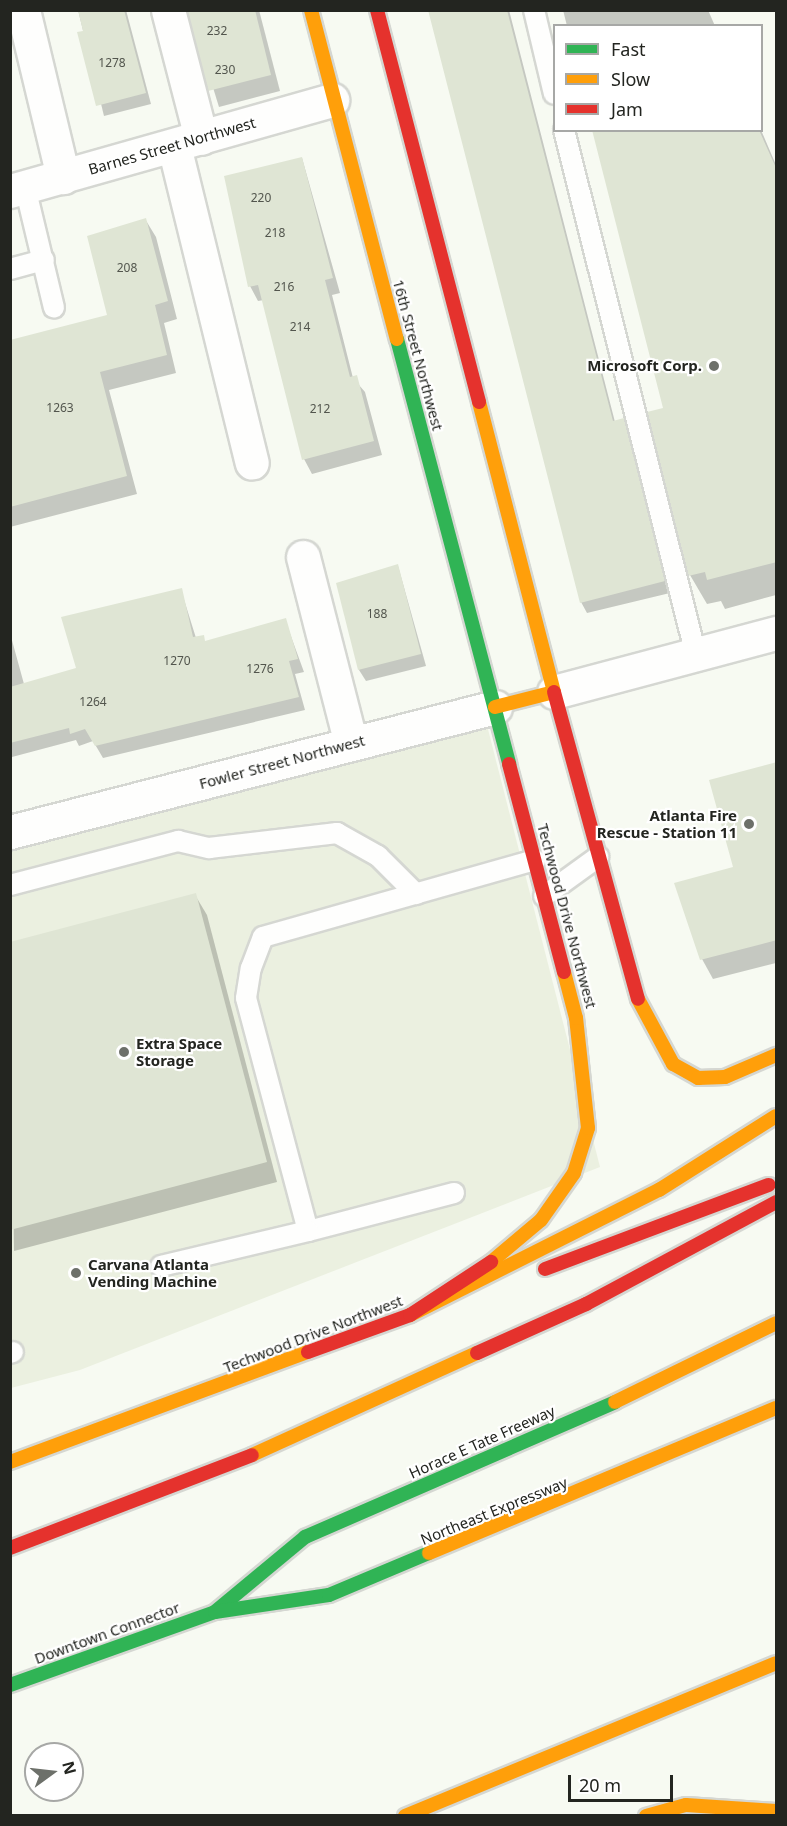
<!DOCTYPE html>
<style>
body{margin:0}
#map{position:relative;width:787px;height:1826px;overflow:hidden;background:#f7faf2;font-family:"Noto Sans",sans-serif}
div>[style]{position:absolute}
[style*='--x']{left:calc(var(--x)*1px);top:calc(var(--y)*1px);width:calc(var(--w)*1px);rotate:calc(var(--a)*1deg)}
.built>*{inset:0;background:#ebf0e0}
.shadow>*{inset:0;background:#0003}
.building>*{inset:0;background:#dfe5d4}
.roads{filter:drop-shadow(2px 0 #d5d7d2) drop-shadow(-2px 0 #d5d7d2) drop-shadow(0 2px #d5d7d2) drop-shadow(0 -2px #d5d7d2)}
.lane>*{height:20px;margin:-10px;padding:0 10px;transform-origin:10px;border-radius:10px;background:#fefefd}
.street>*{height:33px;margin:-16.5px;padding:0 16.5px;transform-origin:16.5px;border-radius:16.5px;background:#fefefd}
.fast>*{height:14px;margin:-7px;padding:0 7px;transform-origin:7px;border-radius:7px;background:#30b455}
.slow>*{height:14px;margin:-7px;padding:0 7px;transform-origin:7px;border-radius:7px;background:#ff9f0a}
.jam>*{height:14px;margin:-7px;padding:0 7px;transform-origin:7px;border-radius:7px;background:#e5322d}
.dots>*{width:16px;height:16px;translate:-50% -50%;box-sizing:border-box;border:3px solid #fff;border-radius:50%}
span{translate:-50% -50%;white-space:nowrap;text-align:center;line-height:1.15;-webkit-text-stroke:4.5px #fff;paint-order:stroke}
.number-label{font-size:12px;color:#52554d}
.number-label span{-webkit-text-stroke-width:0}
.street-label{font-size:15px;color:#232520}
.poi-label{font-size:15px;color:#232520;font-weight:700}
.right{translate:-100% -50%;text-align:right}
.left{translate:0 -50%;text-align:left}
.frame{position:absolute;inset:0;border:12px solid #232520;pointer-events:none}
.legend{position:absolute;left:553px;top:24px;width:210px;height:108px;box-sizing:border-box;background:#fff;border:2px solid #a7a8a6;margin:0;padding:8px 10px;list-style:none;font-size:18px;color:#232520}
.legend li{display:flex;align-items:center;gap:12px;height:30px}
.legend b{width:30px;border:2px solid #a7a8a6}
.north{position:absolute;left:24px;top:1742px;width:60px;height:60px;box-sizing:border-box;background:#fff;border:2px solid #a7a8a6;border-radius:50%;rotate:75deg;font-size:16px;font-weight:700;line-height:24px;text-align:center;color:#232520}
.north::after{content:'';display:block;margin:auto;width:21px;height:27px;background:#6d706a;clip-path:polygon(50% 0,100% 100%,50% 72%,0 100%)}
.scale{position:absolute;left:568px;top:1775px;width:105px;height:27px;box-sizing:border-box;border:3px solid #232520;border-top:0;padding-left:8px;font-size:18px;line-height:21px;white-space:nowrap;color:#232520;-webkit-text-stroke:4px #fff;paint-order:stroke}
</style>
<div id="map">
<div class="built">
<i style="clip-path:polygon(481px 702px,600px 1167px,80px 1370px,11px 1388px,11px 829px)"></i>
</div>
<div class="shadow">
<i style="clip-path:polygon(78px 10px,126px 10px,151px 104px,104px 116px)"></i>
<i style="clip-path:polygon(189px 10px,259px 10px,280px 91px,219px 107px)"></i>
<i style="clip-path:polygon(429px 10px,509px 10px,615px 422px,623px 420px,630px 431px,670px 593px,587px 613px,581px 602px)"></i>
<i style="clip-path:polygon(563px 10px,708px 10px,715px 26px,567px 26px)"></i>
<i style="clip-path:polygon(594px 130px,761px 130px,776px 165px,776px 595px,725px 609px,721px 601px,707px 604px,690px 575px,665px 409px)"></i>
<i style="clip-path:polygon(302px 158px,340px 293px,332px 295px,353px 378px,365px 392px,382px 455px,312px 474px,304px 459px,264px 300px,258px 301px,250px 286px)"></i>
<i style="clip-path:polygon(145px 219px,156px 237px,177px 319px,164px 323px,176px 373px,109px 390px,137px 494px,10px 527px,10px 342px,108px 316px)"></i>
<i style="clip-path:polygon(398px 566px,426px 666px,366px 681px,359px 670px)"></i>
<i style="clip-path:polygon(181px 590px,196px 638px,207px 643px,285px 620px,304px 672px,295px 674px,305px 710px,103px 758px,93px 741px,79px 746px,76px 740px,12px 757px,10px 633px,24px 684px,78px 669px)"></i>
<i style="clip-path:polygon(776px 763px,776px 963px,713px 979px,702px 959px)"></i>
<i style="clip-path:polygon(195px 895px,207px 915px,277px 1182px,14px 1251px,10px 944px)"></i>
</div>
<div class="building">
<i style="clip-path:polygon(78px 10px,124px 10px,146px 93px,96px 106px,77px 32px,83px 31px)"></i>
<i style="clip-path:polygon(187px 10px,255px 10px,271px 75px,208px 91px)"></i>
<i style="clip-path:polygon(428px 10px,507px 10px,613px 421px,624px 418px,665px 581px,580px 603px)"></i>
<i style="clip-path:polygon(592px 130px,759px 130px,777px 170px,777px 562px,707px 580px,705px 572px,688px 576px,647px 412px,663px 408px)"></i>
<i style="clip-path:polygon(302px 157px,333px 278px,325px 280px,350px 377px,357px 375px,374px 441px,302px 460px,258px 285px,248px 287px,224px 176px)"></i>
<i style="clip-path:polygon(146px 218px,168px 301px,155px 305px,167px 355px,100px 372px,127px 476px,10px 507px,10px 340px,107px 315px,87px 236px)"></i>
<i style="clip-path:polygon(398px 564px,421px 654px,358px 670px,336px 583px)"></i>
<i style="clip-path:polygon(182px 588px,193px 637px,204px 635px,205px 641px,286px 618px,298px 659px,289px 661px,299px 697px,95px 746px,85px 729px,70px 734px,69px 728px,10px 743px,10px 687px,76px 668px,61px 617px)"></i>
<i style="clip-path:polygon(777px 762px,777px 940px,700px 960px,674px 883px,733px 867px,709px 780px)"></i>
<i style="clip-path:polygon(196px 893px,267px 1162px,10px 1230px,10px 942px)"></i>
</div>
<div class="roads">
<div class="lane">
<i style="--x:534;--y:10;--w:86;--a:76.6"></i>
<i style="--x:564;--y:130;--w:541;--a:75.89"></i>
<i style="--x:25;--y:187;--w:124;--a:76.5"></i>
<i style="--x:10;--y:269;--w:35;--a:-15"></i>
<i style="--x:10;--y:885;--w:174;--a:-14.7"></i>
<i style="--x:178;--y:841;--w:32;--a:13"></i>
<i style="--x:209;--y:848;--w:129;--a:-6.7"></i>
<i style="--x:337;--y:833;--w:47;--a:29.3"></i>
<i style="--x:378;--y:856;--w:54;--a:45"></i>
<i style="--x:544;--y:896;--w:67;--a:-35.8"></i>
<i style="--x:454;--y:1193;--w:151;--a:165.4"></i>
<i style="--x:308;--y:1231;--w:241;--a:-104.9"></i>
<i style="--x:246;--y:998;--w:30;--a:-81"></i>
<i style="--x:251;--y:968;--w:33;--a:-69"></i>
<i style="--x:263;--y:937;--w:283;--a:-15.8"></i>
<i style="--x:161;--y:1266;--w:151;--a:-13.4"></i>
<i style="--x:10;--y:1353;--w:3;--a:-18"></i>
</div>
<div class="street">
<i style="--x:23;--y:10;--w:172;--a:76.5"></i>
<i style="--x:168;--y:10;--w:132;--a:75.5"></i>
<i style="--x:174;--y:146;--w:326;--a:76.2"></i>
<i style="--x:10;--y:191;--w:335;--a:-15.8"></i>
<i style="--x:303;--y:557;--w:193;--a:75.6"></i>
<i style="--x:554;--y:692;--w:230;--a:-14.9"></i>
<i style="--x:10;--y:832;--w:501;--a:-14.45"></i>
</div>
<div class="fast">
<i style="--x:397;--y:339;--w:440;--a:75.2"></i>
<i style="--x:216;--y:1611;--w:116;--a:-39.7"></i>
<i style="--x:305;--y:1537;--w:338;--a:-23.5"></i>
<i style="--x:10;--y:1685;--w:218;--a:-19.6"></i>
<i style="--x:215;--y:1612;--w:115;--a:-8.5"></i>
<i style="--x:329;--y:1595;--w:108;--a:-22.8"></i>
</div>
<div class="slow">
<i style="--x:311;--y:10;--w:340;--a:75.4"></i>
<i style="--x:479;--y:402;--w:300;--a:75.5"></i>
<i style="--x:554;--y:692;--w:61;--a:165.7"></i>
<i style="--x:638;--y:999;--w:74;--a:61.7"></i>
<i style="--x:673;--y:1064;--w:29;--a:29"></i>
<i style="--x:698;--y:1078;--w:27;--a:-2"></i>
<i style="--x:725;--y:1077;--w:56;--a:-23.3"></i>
<i style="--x:491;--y:1262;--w:65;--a:-40"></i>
<i style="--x:541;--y:1220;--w:57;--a:-54.9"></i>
<i style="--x:574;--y:1173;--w:47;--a:-72.7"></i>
<i style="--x:588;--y:1128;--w:111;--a:-96.2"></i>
<i style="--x:576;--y:1018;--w:48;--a:-104.6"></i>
<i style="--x:410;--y:1315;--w:279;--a:-26.7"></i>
<i style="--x:659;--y:1190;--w:138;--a:-32.3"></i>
<i style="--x:615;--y:1402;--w:179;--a:-26.1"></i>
<i style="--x:252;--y:1455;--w:247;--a:-24.4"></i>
<i style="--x:10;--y:1462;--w:318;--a:-20.3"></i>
<i style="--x:429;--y:1553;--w:376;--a:-22.7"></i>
<i style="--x:405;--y:1816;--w:401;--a:-22.4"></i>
<i style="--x:646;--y:1816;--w:41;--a:-15.4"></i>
<i style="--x:686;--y:1805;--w:90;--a:3.8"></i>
</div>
<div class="jam">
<i style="--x:377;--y:10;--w:405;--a:75.4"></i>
<i style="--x:554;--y:692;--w:318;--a:74.7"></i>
<i style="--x:509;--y:764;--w:215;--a:75.2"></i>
<i style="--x:545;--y:1269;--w:239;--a:-20.6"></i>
<i style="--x:308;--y:1352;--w:109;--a:-19.9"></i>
<i style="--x:410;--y:1315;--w:97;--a:-33.2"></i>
<i style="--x:477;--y:1353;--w:120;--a:-24.2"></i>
<i style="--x:586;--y:1304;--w:216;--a:-28.2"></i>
<i style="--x:10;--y:1548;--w:259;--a:-21"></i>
</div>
</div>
<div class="dots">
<i style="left:714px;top:366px;background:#6d706a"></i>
<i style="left:749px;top:824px;background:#6d706a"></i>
<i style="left:124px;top:1052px;background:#6d706a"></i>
<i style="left:76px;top:1273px;background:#6d706a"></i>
</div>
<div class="number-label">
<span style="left:217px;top:31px">232</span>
<span style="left:112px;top:63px">1278</span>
<span style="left:225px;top:70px">230</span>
<span style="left:261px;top:198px">220</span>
<span style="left:275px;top:233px">218</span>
<span style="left:127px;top:268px">208</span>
<span style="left:284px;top:287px">216</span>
<span style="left:300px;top:327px">214</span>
<span style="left:60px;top:408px">1263</span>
<span style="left:320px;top:409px">212</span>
<span style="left:377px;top:614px">188</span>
<span style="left:177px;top:661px">1270</span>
<span style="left:260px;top:669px">1276</span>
<span style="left:93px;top:702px">1264</span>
</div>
<div class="street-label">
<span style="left:172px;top:146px;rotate:-16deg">Barnes Street Northwest</span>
<span style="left:418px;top:355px;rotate:75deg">16th Street Northwest</span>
<span style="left:282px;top:762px;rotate:-15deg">Fowler Street Northwest</span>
<span style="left:567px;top:916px;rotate:75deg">Techwood Drive Northwest</span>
<span style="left:313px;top:1334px;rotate:-21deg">Techwood Drive Northwest</span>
<span style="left:482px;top:1442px;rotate:-24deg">Horace E Tate Freeway</span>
<span style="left:494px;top:1511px;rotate:-22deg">Northeast Expressway</span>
<span style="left:107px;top:1633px;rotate:-20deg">Downtown Connector</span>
</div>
<div class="poi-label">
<span class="right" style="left:702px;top:366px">Microsoft Corp.</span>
<span class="right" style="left:737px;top:824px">Atlanta Fire<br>Rescue - Station 11</span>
<span class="left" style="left:136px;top:1052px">Extra Space<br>Storage</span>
<span class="left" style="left:88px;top:1273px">Carvana Atlanta<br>Vending Machine</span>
</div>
<div class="frame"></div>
<ul class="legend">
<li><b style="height:8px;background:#30b455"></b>Fast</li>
<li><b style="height:8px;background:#ff9f0a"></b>Slow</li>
<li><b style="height:8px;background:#e5322d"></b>Jam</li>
</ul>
<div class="north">N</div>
<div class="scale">20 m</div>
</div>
